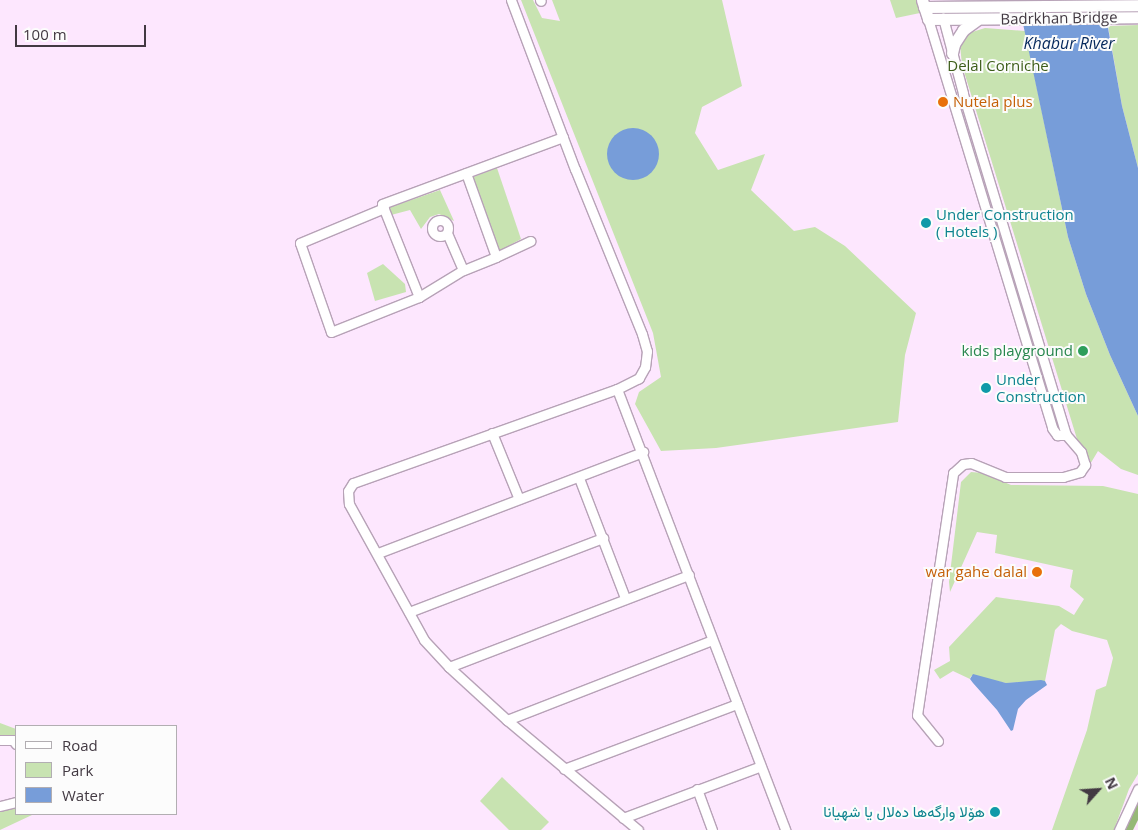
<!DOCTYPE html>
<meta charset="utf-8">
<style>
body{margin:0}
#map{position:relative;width:1138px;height:830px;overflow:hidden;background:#fde7fe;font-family:"Open Sans",Vazirmatn,sans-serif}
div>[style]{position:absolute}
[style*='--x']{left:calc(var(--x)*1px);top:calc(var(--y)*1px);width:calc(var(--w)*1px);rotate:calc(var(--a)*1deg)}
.green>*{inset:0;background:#c8e3b1}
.forest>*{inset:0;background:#96b877}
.water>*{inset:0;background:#779dd9}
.round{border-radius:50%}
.roads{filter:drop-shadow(1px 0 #b7a2b7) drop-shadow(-1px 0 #b7a2b7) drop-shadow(0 1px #b7a2b7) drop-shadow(0 -1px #b7a2b7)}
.minor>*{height:9px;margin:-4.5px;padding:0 4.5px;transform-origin:4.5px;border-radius:4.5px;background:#fff}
.minor>.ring{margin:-4.5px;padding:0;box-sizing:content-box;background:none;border:9px solid #fff;border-radius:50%}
.major>*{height:11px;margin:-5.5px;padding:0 5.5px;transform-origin:5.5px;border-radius:5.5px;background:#fff}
.dots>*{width:14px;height:14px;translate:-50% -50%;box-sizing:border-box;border:2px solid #fcfcfc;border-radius:50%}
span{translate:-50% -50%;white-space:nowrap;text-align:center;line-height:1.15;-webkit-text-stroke:4px #fcfcfc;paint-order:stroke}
.street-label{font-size:15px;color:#423942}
.park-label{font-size:15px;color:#3d5d19}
.food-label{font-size:15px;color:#c56008}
.left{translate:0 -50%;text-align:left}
.right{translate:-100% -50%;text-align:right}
.culture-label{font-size:15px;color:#0d838f}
.leisure-label{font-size:15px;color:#27864d}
.water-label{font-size:16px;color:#05285c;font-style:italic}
.legend{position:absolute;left:15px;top:725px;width:162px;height:90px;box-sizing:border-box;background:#fcfcfc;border:1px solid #b2aeb2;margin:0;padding:6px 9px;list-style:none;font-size:15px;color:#423942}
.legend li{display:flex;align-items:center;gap:10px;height:25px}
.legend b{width:25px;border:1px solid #b2aeb2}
.north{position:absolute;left:1073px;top:765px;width:50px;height:50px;-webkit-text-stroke:4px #fcfcfc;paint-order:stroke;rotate:64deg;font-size:14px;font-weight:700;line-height:20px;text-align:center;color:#423942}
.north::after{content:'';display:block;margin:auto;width:18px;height:22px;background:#423942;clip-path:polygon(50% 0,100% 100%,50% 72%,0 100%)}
.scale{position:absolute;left:15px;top:25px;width:131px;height:22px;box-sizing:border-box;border:2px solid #423942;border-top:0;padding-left:6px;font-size:15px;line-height:18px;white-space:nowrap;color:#423942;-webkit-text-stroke:4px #fcfcfc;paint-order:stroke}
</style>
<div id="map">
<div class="green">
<i style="clip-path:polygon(521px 0,533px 0,542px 18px,560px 21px,552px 0,722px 0,742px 86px,702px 107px,695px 133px,718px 170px,765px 154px,751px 190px,794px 231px,815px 227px,845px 246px,916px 313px,905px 355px,898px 422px,716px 448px,661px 451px,635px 404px,639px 392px,661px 377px,653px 333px)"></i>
<i style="clip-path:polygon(890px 0,916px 0,920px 13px,896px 18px)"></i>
<i style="clip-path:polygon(1138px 25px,1138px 168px,1122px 106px,1108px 26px)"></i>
<i style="clip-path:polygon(985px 28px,1025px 31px,1068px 237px,1086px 294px,1110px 355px,1138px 416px,1138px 475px,1121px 469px,1098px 451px,1089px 466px,1085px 465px,962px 65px,960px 45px,969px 33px)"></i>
<i style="clip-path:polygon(497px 168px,521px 239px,498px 252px,473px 177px)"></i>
<i style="clip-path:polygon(440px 190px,454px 221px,439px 214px,430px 217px,421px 229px,410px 210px,391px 215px,388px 208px)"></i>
<i style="clip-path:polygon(383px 264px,405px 284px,406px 292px,375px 301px,367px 273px)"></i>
<i style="clip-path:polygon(971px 472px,983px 473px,1011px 485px,1103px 486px,1138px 494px,1138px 774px,1129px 789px,1114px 830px,1052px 830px,1087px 730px,1096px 690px,1106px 686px,1113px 658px,1107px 640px,1072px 631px,1061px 624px,1055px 630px,1045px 681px,1006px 683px,971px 676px,970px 679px,953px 671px,940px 679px,934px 670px,950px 661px,949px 647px,996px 597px,1059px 606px,1074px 615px,1084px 599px,1070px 587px,1073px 570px,995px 553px,997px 535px,977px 532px,950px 592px,949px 582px,961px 482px)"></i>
<i style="clip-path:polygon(0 723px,16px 729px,16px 738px,0 737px)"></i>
<i style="clip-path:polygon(502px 777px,549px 822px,541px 830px,509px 830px,480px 801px)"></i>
<i style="clip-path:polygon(16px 804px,16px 814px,32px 815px,0 830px,0 808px)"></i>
</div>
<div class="forest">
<i style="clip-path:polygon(1138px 801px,1138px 820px,1133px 830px,1125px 830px)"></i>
</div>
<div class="water">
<i style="clip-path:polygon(1018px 0,1103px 0,1122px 106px,1138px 168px,1138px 416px,1110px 355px,1086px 294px,1068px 237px)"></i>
<i class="round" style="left:607px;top:128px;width:52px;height:52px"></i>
<i style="clip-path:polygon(973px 674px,1006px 683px,1041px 680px,1045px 681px,1047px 685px,1026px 700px,1018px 709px,1013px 730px,1011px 731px,997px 710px,973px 683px,970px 679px)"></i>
</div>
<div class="roads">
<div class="minor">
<i style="--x:511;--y:0;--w:181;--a:69.3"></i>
<i style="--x:575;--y:169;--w:178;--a:67.9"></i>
<i style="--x:642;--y:334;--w:18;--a:74"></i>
<i style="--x:647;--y:351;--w:16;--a:97"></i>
<i style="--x:645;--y:367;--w:13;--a:119"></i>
<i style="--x:639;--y:378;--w:25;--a:153"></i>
<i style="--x:617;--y:389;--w:472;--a:69.1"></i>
<i style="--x:540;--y:0;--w:1;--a:45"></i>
<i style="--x:928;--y:19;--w:427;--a:73.1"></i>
<i style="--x:1052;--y:428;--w:9;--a:54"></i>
<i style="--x:1057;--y:435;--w:9;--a:0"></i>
<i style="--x:466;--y:173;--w:89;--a:70.3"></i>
<i style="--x:496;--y:257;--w:35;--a:158"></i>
<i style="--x:463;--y:270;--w:52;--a:148.5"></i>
<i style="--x:419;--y:297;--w:100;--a:-111.7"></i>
<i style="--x:382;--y:204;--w:193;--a:-20.3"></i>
<i style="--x:384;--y:208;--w:91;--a:157.4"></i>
<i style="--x:300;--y:243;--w:94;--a:70.8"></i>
<i style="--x:331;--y:332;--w:95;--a:-21.7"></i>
<i class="ring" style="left:432px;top:220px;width:7px;height:7px"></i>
<i style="--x:447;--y:233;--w:40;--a:66.6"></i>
<i style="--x:496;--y:257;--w:38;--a:-25"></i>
<i style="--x:617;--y:389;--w:280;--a:160.4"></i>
<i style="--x:353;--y:483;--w:9;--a:122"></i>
<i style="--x:348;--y:491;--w:13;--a:86"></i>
<i style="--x:349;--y:504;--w:155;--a:61.1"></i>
<i style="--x:424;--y:640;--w:37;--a:47"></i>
<i style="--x:449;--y:667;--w:79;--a:42.4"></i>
<i style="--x:507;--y:720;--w:171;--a:40"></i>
<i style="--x:492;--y:433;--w:71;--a:67.8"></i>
<i style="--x:579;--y:478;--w:129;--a:69"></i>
<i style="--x:378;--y:553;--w:284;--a:-20.9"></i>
<i style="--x:409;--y:612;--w:208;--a:-20.9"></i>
<i style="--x:449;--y:667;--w:257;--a:-21"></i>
<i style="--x:507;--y:720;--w:220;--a:-21.3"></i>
<i style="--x:0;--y:740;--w:13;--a:0"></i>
<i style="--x:13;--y:740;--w:5;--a:53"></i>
<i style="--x:938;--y:741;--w:33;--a:-129"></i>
<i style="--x:917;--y:715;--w:245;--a:-81.5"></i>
<i style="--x:953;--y:473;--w:13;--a:-42"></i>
<i style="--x:963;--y:464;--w:8;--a:-7"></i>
<i style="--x:971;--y:463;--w:37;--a:22"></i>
<i style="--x:1005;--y:477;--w:58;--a:0"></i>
<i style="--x:1063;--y:477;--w:18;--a:-16"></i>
<i style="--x:1080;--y:472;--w:9;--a:-54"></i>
<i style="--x:1085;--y:465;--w:14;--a:-107"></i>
<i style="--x:1081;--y:452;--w:23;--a:-131"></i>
<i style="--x:1066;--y:435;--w:357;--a:-106.8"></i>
<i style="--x:963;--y:93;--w:78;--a:-104.9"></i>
<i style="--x:564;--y:769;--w:185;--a:-20.6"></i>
<i style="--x:697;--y:789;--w:44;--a:69.9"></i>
<i style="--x:0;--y:806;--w:16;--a:-14"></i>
<i style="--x:623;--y:818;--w:147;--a:-20.6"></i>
<i style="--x:1119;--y:830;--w:45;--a:-65.1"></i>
</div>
<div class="major">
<i style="--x:922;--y:0;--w:20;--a:72"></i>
<i style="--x:928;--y:19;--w:210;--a:-0.5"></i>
<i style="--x:924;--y:7;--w:214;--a:-0.5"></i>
<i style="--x:952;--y:53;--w:9;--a:-77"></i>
<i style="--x:954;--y:44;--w:17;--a:-57"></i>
<i style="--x:963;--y:30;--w:17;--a:-36"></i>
</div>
</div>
<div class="dots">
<i style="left:943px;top:102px;background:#e8710a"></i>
<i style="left:926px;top:223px;background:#0f9aa8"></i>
<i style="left:1083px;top:351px;background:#2e9e5b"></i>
<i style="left:986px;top:388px;background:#0f9aa8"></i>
<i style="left:1037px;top:572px;background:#e8710a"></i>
<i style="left:995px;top:812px;background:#0f9aa8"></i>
</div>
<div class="street-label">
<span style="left:1059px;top:18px;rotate:-1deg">Badrkhan Bridge</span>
</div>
<div class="park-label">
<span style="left:998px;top:66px">Delal Corniche</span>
</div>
<div class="food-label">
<span class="left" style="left:953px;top:102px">Nutela plus</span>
<span class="right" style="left:1027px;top:572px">war gahe dalal</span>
</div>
<div class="culture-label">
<span class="left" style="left:936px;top:223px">Under Construction<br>( Hotels )</span>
<span class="left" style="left:996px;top:388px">Under<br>Construction</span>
<span class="right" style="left:985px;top:812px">هۆلا وارگەها دەلال یا شهیانا</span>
</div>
<div class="leisure-label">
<span class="right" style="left:1073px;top:351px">kids playground</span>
</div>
<div class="water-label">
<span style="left:1069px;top:43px">Khabur River</span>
</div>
<ul class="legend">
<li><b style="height:6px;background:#fff"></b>Road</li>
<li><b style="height:14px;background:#c8e3b1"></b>Park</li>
<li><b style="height:14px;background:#779dd9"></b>Water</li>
</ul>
<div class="north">N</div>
<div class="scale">100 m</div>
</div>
